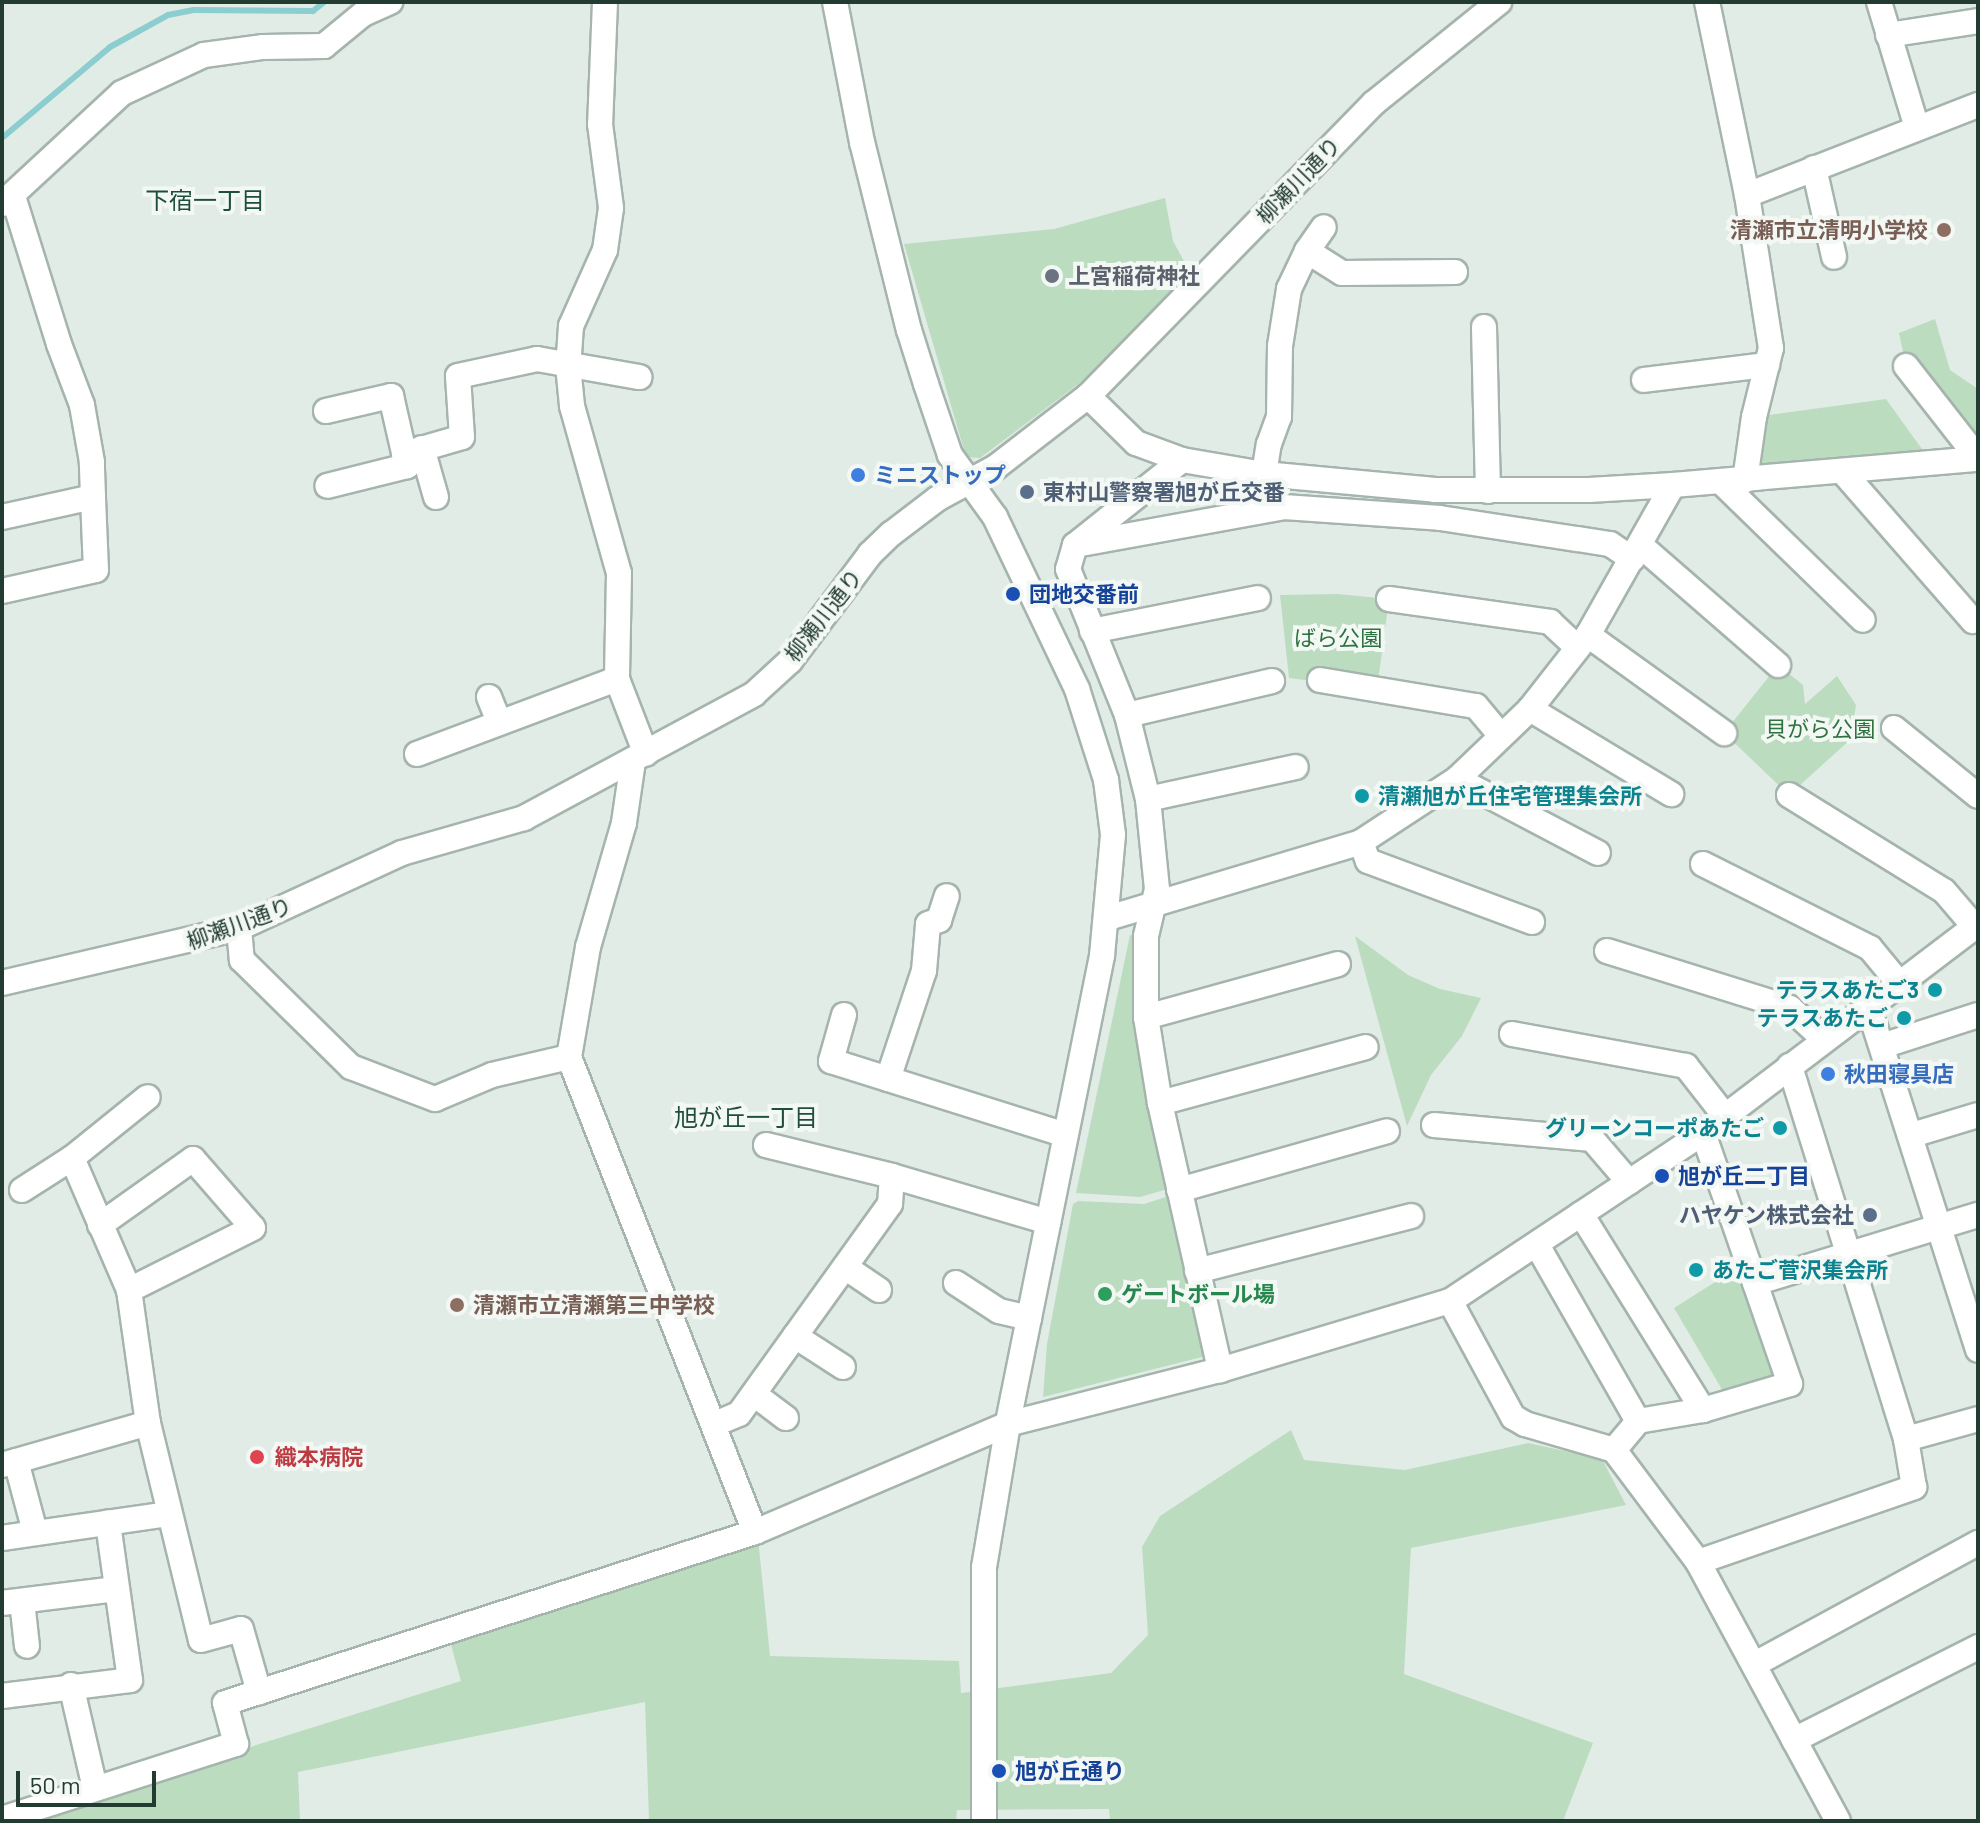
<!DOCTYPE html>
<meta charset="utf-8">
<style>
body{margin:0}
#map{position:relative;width:1980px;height:1823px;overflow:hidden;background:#e2ece6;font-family:Barlow,"Noto Sans JP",sans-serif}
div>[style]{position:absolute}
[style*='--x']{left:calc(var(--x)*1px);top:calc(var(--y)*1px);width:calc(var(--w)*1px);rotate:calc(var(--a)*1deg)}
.green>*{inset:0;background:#bcdcc0}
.stream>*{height:6px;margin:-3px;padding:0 3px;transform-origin:3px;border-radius:3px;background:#8ccecf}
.roads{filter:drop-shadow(2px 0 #a5b4ac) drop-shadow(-2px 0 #a5b4ac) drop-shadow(0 2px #a5b4ac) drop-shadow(0 -2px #a5b4ac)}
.minor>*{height:24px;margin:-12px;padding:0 12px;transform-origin:12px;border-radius:12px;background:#fff}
.dots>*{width:22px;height:22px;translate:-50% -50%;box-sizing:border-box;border:4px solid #f3f8f5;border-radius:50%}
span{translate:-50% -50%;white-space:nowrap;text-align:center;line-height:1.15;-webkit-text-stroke:8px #f3f8f5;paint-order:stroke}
.street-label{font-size:22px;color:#233c32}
.education-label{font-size:22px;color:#785e54;font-weight:700}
.right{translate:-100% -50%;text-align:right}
.left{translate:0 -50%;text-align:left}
.worship-label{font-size:22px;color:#5b616d;font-weight:700}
.shop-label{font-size:22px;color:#366cbe;font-weight:700}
.service-label{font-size:22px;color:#4e5e75;font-weight:700}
.transit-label{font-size:22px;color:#164399;font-weight:700}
.park-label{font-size:22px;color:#2e723f}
.culture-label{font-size:22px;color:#0d838f;font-weight:700}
.leisure-label{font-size:22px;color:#27864d;font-weight:700}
.health-label{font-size:22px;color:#be3a42;font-weight:700}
.neighbourhood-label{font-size:24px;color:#1f4e3c}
.frame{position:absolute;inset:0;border:4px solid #233c32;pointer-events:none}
.scale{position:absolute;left:16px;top:1771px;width:140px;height:36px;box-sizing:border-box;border:4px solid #233c32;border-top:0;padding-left:10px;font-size:24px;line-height:28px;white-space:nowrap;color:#233c32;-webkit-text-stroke:6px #f3f8f5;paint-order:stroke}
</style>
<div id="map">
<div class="green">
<i style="clip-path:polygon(1165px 198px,1173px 241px,1191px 274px,1089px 376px,980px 458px,966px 457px,904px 244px,1054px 229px)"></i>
<i style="clip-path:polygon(1935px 319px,1950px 370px,1978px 389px,1978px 458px,1906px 366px,1899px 333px)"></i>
<i style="clip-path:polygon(1886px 399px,1932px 463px,1745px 480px,1754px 417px)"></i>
<i style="clip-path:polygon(1338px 594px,1389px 599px,1377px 689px,1289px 678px,1280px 595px)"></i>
<i style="clip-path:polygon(1778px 665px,1803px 685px,1805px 704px,1837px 676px,1856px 705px,1851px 739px,1789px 795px,1724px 733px)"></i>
<i style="clip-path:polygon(1130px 935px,1136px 936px,1134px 973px,1141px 1040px,1168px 1189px,1140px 1197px,1076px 1193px)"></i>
<i style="clip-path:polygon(1355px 936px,1408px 975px,1440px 989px,1481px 998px,1462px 1036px,1431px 1075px,1407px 1126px)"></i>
<i style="clip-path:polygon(1169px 1196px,1206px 1347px,1202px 1357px,1043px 1397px,1047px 1344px,1073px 1204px,1078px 1201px,1144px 1204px)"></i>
<i style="clip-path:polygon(1742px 1265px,1777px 1376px,1727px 1398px,1674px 1308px)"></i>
<i style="clip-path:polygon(1291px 1430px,1304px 1460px,1405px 1470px,1528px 1443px,1602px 1459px,1626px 1505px,1411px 1548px,1404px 1674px,1593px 1743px,1563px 1821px,1110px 1821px,1109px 1809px,957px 1810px,956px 1821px,649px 1821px,645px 1702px,298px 1772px,300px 1821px,14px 1821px,461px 1681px,448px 1634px,758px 1538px,770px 1656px,959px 1661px,961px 1693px,1111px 1673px,1148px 1635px,1142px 1547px,1160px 1516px)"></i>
</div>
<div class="stream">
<i style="--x:2;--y:138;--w:141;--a:-40.1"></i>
<i style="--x:110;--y:47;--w:66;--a:-28.9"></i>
<i style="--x:168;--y:15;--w:26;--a:-11"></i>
<i style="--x:194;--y:10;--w:119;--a:0.5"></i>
<i style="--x:313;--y:11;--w:14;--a:-39"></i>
</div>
<div class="roads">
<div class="minor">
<i style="--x:605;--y:2;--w:122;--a:92.3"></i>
<i style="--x:600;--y:124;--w:85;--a:82.5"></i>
<i style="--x:611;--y:208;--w:42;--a:98.1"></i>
<i style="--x:605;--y:250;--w:83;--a:114.1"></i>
<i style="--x:571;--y:326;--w:39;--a:94"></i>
<i style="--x:568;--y:365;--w:41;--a:84.4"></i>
<i style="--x:572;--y:406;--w:173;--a:74.3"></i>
<i style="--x:619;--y:573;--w:106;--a:91.1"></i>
<i style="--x:617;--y:679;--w:80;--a:68.9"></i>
<i style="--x:835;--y:2;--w:143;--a:79.1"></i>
<i style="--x:862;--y:142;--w:194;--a:76"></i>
<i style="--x:909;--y:330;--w:57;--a:72.5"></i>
<i style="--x:926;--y:384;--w:75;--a:71.3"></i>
<i style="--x:950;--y:455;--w:77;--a:54"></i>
<i style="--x:995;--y:517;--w:191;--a:64.5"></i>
<i style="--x:1077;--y:689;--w:96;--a:72.3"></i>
<i style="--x:1106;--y:780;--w:55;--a:82.7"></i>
<i style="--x:1113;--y:835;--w:121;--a:95.2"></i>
<i style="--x:1102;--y:956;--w:477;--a:101.4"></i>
<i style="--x:1008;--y:1424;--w:145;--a:99.5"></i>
<i style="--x:984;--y:1567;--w:254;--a:90"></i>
<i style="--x:1707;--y:2;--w:197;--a:78.3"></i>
<i style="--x:1747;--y:195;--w:155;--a:81.1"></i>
<i style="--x:1771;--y:348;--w:71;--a:103.8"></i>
<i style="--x:1754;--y:417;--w:64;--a:98.1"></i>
<i style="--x:1879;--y:2;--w:132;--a:73.2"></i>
<i style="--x:1888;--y:35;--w:91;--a:-8.8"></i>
<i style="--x:1814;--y:168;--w:91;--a:77.3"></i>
<i style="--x:1747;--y:195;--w:248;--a:-21.3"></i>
<i style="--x:2;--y:204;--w:163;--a:-42.8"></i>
<i style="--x:122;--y:93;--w:90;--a:-24.9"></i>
<i style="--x:204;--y:55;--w:60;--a:-7.7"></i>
<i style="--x:263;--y:47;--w:61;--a:-0.9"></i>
<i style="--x:324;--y:46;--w:50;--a:-39.4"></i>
<i style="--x:363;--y:14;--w:30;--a:-24"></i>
<i style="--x:1307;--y:251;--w:41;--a:32.2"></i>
<i style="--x:1342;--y:273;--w:113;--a:-0.5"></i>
<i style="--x:1484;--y:327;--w:164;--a:88.6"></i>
<i style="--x:1906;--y:366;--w:117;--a:52"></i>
<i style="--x:1644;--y:380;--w:124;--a:-7"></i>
<i style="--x:1088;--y:396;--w:67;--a:44.4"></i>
<i style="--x:1136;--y:443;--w:49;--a:20.3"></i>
<i style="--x:1182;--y:460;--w:83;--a:9.7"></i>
<i style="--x:1264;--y:474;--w:172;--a:5.3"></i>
<i style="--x:1435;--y:490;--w:154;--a:0"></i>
<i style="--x:1589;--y:490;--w:84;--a:-3.4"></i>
<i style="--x:1673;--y:485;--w:306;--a:-4.9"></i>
<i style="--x:326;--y:411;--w:67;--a:-13"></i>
<i style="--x:391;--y:396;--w:72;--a:77.1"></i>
<i style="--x:407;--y:466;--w:82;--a:166"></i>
<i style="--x:422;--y:448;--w:51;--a:74.1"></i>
<i style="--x:404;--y:454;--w:60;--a:-16.3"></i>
<i style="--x:462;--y:437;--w:61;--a:-93.8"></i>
<i style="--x:458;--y:376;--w:81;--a:-12.1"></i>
<i style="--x:537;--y:359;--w:104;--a:10"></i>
<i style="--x:1182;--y:460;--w:137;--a:141.5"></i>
<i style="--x:1075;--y:545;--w:25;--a:106"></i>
<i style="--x:1068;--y:569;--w:157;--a:68"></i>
<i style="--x:1127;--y:715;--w:87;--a:76"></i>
<i style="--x:1148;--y:799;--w:90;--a:84.3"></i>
<i style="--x:1157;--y:889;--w:48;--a:103.2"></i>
<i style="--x:1146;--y:936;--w:81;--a:90"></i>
<i style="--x:1146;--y:1017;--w:87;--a:80.8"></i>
<i style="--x:1160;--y:1103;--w:274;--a:77.3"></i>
<i style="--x:1843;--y:472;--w:198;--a:48.9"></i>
<i style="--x:1264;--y:474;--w:30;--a:-81"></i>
<i style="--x:1269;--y:444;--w:29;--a:-70"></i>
<i style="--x:1279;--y:417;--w:71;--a:-89.2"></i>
<i style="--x:1280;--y:346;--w:58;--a:-81"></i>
<i style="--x:1289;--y:289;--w:42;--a:-64.7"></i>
<i style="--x:1307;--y:251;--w:29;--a:-55"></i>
<i style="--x:1720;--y:481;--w:199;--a:44.2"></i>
<i style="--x:2;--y:517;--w:93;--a:-12.4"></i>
<i style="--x:93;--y:497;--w:35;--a:-92"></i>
<i style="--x:92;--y:462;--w:58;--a:-100"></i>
<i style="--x:82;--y:405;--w:65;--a:-110.7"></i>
<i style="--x:59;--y:344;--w:155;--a:-107.3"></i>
<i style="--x:1081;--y:544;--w:206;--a:-10.3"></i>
<i style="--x:1284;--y:507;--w:156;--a:4"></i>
<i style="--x:1440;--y:518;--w:172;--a:8.7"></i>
<i style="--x:1610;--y:544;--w:27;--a:34"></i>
<i style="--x:1640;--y:545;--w:183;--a:41"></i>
<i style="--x:2;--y:591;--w:96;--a:-12.6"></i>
<i style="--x:96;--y:570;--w:73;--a:-92.4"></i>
<i style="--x:1389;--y:599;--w:163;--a:8.1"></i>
<i style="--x:1550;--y:622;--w:38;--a:43"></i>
<i style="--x:1092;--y:631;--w:169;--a:-11.2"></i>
<i style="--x:1588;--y:635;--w:168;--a:35.8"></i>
<i style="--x:1320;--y:680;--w:158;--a:9.5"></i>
<i style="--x:1476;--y:706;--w:39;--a:50"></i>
<i style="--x:489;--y:697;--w:27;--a:68"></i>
<i style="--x:1530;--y:709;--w:165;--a:31.1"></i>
<i style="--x:1127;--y:715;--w:149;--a:-13.2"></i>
<i style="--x:1894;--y:728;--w:108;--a:39"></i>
<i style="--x:417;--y:754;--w:214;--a:-20.6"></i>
<i style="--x:633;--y:761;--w:63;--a:98.3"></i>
<i style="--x:624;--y:823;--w:129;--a:106.2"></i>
<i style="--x:588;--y:947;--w:112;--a:99.8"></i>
<i style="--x:569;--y:1057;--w:510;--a:68.62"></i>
<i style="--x:1457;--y:779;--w:159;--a:27.7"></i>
<i style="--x:1789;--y:795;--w:182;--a:31.8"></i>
<i style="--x:1944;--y:891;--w:46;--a:49.4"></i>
<i style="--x:1148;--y:799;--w:151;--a:-12.2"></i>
<i style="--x:1361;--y:842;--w:20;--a:70"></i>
<i style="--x:1368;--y:861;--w:175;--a:20.4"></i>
<i style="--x:1703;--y:864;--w:187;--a:26.7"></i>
<i style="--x:1870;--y:948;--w:44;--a:50.5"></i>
<i style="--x:1108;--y:918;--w:264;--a:-16.7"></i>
<i style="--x:1361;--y:842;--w:115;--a:-33.3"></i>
<i style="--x:1457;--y:779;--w:101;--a:-43.8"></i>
<i style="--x:1530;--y:709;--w:94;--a:-51.9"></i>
<i style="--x:1588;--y:635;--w:172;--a:-60.5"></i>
<i style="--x:239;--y:928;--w:32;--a:85"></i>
<i style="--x:242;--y:960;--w:153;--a:44.5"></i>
<i style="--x:351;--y:1067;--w:90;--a:20.9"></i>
<i style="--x:435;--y:1099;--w:62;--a:-22.8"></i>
<i style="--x:492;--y:1075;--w:79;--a:-13.2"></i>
<i style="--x:1607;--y:951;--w:192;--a:17.3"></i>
<i style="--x:1790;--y:1008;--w:46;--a:42.4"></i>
<i style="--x:2;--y:983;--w:243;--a:-13.1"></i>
<i style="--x:239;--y:928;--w:179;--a:-24.7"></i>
<i style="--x:402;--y:853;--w:127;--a:-16"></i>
<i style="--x:524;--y:818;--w:261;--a:-28.3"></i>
<i style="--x:754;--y:694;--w:49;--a:-42.5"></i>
<i style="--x:790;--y:661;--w:134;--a:-53.2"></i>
<i style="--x:870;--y:554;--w:29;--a:-44"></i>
<i style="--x:891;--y:534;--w:58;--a:-37.3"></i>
<i style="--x:937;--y:499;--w:67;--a:-28.5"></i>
<i style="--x:996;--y:467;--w:116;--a:-37.7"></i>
<i style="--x:1088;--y:396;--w:409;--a:-45.7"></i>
<i style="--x:1374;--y:103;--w:161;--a:-38.9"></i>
<i style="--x:1868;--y:1005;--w:362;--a:72.3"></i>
<i style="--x:844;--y:1015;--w:48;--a:105.8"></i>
<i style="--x:831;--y:1061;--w:245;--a:17.5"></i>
<i style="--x:1146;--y:1017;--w:199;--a:-15.4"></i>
<i style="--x:1512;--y:1034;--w:177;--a:10.4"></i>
<i style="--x:1686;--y:1066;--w:63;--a:52"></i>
<i style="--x:1882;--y:1046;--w:101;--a:-17.9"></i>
<i style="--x:888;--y:1079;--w:114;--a:-71.6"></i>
<i style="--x:924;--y:971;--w:47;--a:-85.1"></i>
<i style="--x:928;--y:924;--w:12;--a:-20"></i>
<i style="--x:939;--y:920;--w:25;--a:-72"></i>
<i style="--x:1160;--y:1103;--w:213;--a:-15.2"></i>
<i style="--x:1434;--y:1125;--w:159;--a:5.1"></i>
<i style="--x:1592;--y:1139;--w:57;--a:49.3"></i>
<i style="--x:1912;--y:1135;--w:69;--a:-16.9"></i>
<i style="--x:766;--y:1145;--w:130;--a:13.8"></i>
<i style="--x:892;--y:1176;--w:163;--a:16.4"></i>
<i style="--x:72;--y:1158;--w:144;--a:66.6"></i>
<i style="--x:129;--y:1290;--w:134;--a:81.9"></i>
<i style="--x:148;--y:1423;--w:223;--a:76.3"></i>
<i style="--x:201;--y:1640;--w:41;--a:-15.4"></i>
<i style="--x:241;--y:1629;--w:66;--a:74.1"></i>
<i style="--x:22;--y:1190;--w:59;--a:-32.6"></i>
<i style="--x:72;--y:1158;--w:97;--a:-38.8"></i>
<i style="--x:1179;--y:1190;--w:216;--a:-15.8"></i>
<i style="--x:1581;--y:1214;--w:231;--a:58.1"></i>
<i style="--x:100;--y:1225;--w:114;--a:-35.4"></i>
<i style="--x:193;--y:1159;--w:91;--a:49"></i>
<i style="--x:253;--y:1228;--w:139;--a:153.4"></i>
<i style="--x:1537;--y:1245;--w:203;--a:60.2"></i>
<i style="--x:845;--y:1267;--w:41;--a:34.1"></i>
<i style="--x:1197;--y:1271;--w:221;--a:-14.4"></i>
<i style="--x:956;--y:1283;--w:51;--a:33.1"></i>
<i style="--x:999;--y:1311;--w:31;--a:13"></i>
<i style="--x:1755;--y:1283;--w:233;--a:-17"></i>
<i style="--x:1450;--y:1301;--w:132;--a:61.5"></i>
<i style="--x:1513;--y:1417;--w:14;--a:30"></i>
<i style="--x:1525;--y:1424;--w:93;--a:16.3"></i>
<i style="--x:1614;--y:1450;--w:140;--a:53.1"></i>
<i style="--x:1698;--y:1562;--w:294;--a:61.6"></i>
<i style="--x:795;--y:1336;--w:57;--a:32.9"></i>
<i style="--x:754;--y:1394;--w:40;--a:37"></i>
<i style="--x:715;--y:1424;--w:26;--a:-23"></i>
<i style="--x:739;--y:1414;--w:259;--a:-54.3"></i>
<i style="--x:890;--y:1204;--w:28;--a:-86"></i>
<i style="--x:1906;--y:1439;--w:75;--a:-15.5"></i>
<i style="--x:1614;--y:1450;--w:38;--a:-50"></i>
<i style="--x:1638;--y:1421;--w:66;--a:-9.6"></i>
<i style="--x:1703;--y:1410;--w:91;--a:-16.6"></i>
<i style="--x:1790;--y:1384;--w:266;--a:-109.1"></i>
<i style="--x:16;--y:1461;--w:73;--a:75"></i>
<i style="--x:2;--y:1465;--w:152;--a:-16"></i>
<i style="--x:2;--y:1538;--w:169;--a:-8.2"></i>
<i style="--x:1698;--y:1562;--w:229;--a:-19.1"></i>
<i style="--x:1914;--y:1487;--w:49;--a:-99.5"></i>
<i style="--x:1906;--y:1439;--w:391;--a:-107.3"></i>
<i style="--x:22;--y:1601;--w:45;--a:83.7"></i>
<i style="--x:2;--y:1603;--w:115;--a:-7"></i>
<i style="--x:1755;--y:1664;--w:254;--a:-28.5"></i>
<i style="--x:71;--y:1685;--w:106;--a:76.9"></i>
<i style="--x:2;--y:1696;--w:129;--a:-7.1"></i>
<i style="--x:130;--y:1680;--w:159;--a:-98"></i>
<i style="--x:1794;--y:1740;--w:206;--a:-26.8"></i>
<i style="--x:2;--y:1819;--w:246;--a:-17.8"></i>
<i style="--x:236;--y:1744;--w:42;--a:-105"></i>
<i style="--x:225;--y:1703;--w:557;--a:-17.88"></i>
<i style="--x:755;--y:1532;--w:275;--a:-23.1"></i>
<i style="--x:1008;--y:1424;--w:219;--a:-14.3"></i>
<i style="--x:1220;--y:1370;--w:240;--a:-16.7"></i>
<i style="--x:1450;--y:1301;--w:304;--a:-33.6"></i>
<i style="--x:1703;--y:1133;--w:345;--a:-37.2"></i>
</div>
</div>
<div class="dots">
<i style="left:1944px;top:230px;background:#8d6e63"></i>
<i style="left:1052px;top:276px;background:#6b7280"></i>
<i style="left:858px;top:475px;background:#3f7fe0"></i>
<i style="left:1027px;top:492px;background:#5c6f8a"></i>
<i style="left:1013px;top:594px;background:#1a4fb4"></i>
<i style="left:1362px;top:796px;background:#0f9aa8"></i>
<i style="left:1935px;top:990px;background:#0f9aa8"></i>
<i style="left:1904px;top:1018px;background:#0f9aa8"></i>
<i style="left:1828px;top:1074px;background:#3f7fe0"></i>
<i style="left:1780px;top:1128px;background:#0f9aa8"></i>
<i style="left:1662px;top:1176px;background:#1a4fb4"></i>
<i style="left:1870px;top:1215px;background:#5c6f8a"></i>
<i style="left:1696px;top:1270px;background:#0f9aa8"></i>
<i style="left:1105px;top:1294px;background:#2e9e5b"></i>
<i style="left:457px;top:1305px;background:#8d6e63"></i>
<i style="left:257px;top:1457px;background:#e0444e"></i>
<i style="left:999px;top:1771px;background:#1a4fb4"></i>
</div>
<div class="street-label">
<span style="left:1298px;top:180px;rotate:-46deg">柳瀬川通り</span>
<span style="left:823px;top:615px;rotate:-52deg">柳瀬川通り</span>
<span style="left:239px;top:923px;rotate:-20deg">柳瀬川通り</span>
</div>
<div class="education-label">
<span class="right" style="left:1928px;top:230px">清瀬市立清明小学校</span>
<span class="left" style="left:473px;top:1305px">清瀬市立清瀬第三中学校</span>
</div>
<div class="worship-label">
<span class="left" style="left:1068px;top:276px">上宮稲荷神社</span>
</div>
<div class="shop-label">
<span class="left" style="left:874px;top:475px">ミニストップ</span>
<span class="left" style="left:1844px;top:1074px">秋田寝具店</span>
</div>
<div class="service-label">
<span class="left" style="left:1043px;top:492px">東村山警察署旭が丘交番</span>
<span class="right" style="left:1854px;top:1215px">ハヤケン株式会社</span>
</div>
<div class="transit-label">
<span class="left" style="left:1029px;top:594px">団地交番前</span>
<span class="left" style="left:1678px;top:1176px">旭が丘二丁目</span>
<span class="left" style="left:1015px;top:1771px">旭が丘通り</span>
</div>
<div class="park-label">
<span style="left:1338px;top:638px">ばら公園</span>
<span style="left:1820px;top:729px">貝がら公園</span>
</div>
<div class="culture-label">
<span class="left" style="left:1378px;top:796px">清瀬旭が丘住宅管理集会所</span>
<span class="right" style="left:1919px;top:990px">テラスあたご3</span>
<span class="right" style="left:1888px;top:1018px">テラスあたご</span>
<span class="right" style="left:1764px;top:1128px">グリーンコーポあたご</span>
<span class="left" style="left:1712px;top:1270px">あたご菅沢集会所</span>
</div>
<div class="leisure-label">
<span class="left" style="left:1121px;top:1294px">ゲートボール場</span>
</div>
<div class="health-label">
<span class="left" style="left:275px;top:1457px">織本病院</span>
</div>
<div class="neighbourhood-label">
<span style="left:205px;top:200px">下宿一丁目</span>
<span style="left:746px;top:1117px">旭が丘一丁目</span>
</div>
<div class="frame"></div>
<div class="scale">50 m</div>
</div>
